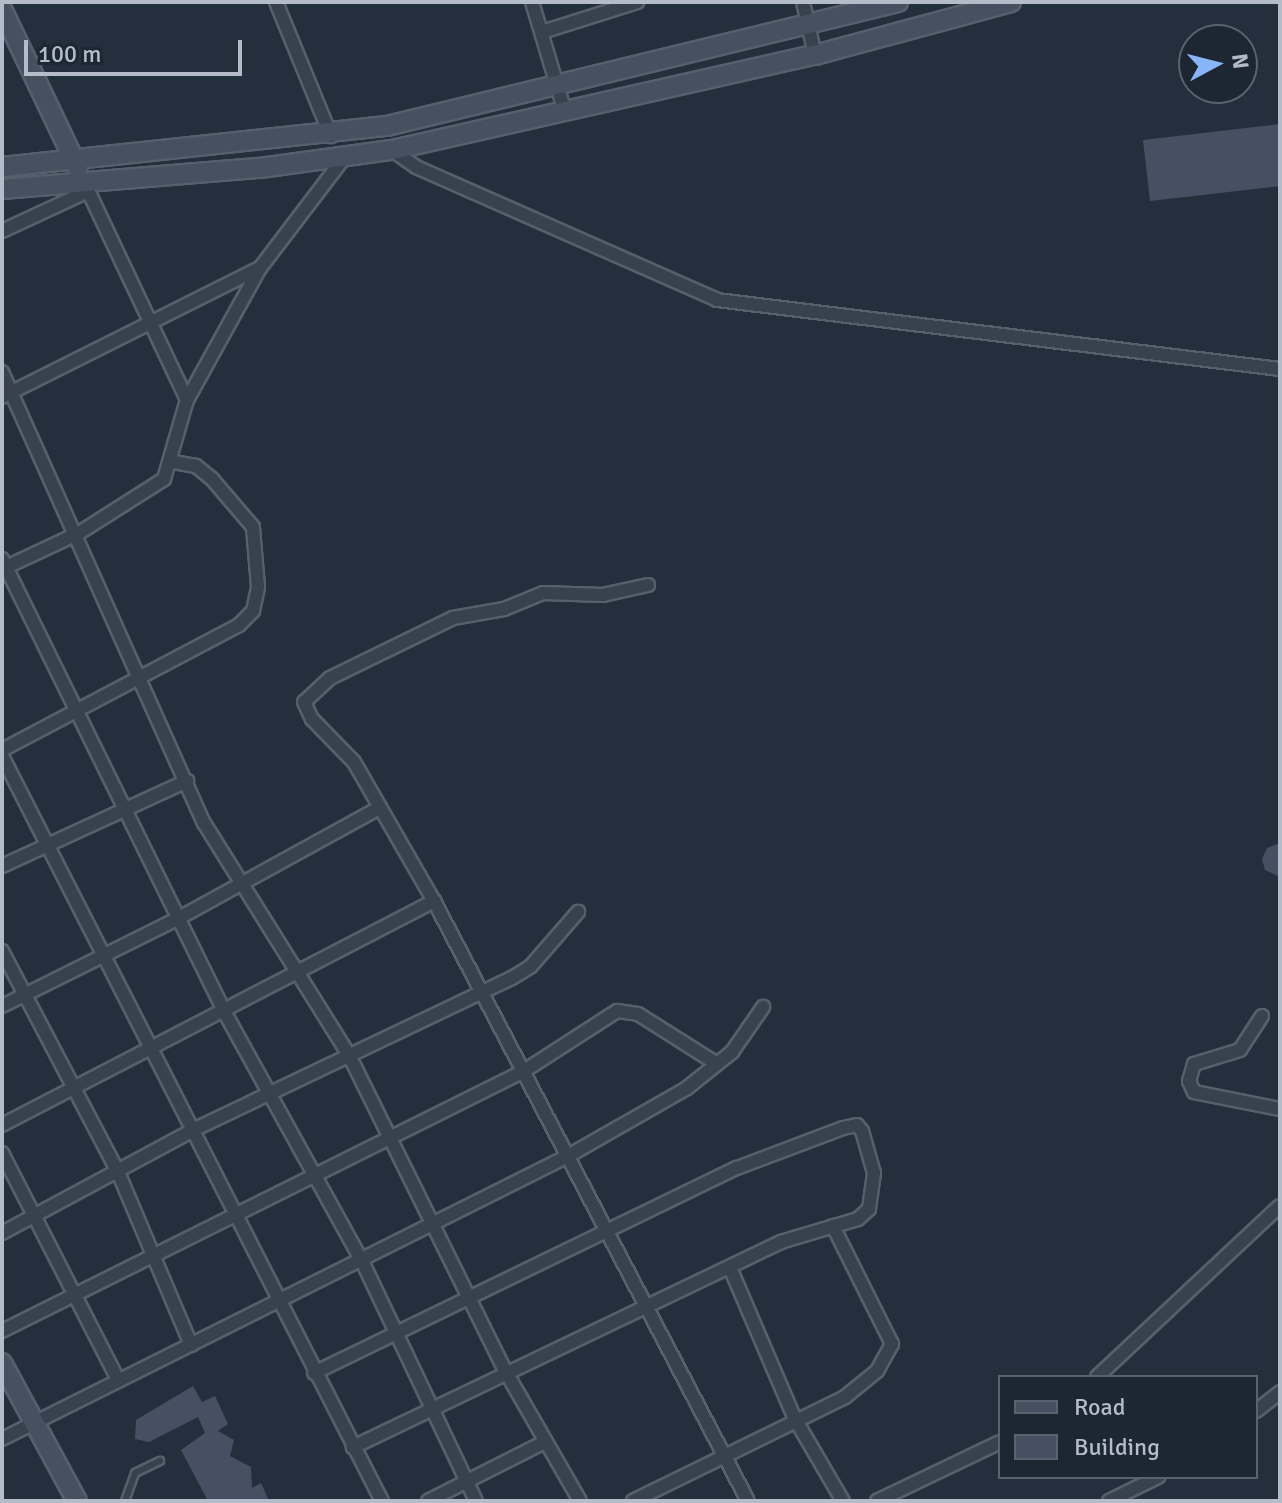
<!DOCTYPE html>
<style>
body{margin:0}
#map{position:relative;width:1282px;height:1503px;overflow:hidden;background:#242f3e;font-family:Signika,sans-serif}
div>[style]{position:absolute}
[style*='--x']{left:calc(var(--x)*1px);top:calc(var(--y)*1px);width:calc(var(--w)*1px);rotate:calc(var(--a)*1deg)}
.building>*{inset:0;background:#455162}
.roads{filter:drop-shadow(2px 0 #565f6c) drop-shadow(-2px 0 #565f6c) drop-shadow(0 2px #565f6c) drop-shadow(0 -2px #565f6c)}
.lane>*{height:6px;margin:-3px;padding:0 3px;transform-origin:3px;border-radius:3px;background:#38414e}
.street>*{height:12px;margin:-6px;padding:0 6px;transform-origin:6px;border-radius:6px;background:#38414e}
.secondary>*{height:18px;margin:-9px;padding:0 9px;transform-origin:9px;border-radius:9px;background:#465061}
span{translate:-50% -50%;white-space:nowrap;text-align:center;line-height:1.15;-webkit-text-stroke:8px #1d2633;paint-order:stroke}
.frame{position:absolute;inset:0;border:4px solid #b4bcc9;pointer-events:none}
.legend{position:absolute;left:998px;top:1375px;width:260px;height:104px;box-sizing:border-box;background:#1d2633;border:2px solid #59626f;margin:0;padding:10px 14px;list-style:none;font-size:24px;color:#b4bcc9}
.legend li{display:flex;align-items:center;gap:16px;height:40px}
.legend b{width:40px;border:2px solid #59626f}
.north{position:absolute;left:1178px;top:24px;width:80px;height:80px;box-sizing:border-box;background:#1d2633;border:2px solid #59626f;border-radius:50%;rotate:83deg;font-size:22px;font-weight:700;line-height:32px;text-align:center;color:#b4bcc9}
.north::after{content:'';display:block;margin:auto;width:28px;height:36px;background:#8ab4f8;clip-path:polygon(50% 0,100% 100%,50% 72%,0 100%)}
.scale{position:absolute;left:24px;top:40px;width:218px;height:36px;box-sizing:border-box;border:4px solid #b4bcc9;border-top:0;padding-left:10px;font-size:24px;line-height:28px;white-space:nowrap;color:#b4bcc9;-webkit-text-stroke:6px #1d2633;paint-order:stroke}
</style>
<div id="map">
<div class="building">
<i style="clip-path:polygon(1280px 124px,1280px 186px,1150px 201px,1143px 140px)"></i>
<i style="clip-path:polygon(1280px 843px,1280px 877px,1265px 870px,1262px 859px,1267px 848px)"></i>
<i style="clip-path:polygon(193px 1386px,202px 1402px,215px 1396px,228px 1424px,218px 1431px,234px 1440px,230px 1456px,251px 1467px,252px 1488px,261px 1483px,269px 1501px,208px 1501px,181px 1450px,205px 1433px,198px 1417px,149px 1442px,135px 1439px,136px 1420px)"></i>
</div>
<div class="roads">
<div class="lane">
<i style="--x:125;--y:1501;--w:30;--a:-70"></i>
<i style="--x:135;--y:1473;--w:28;--a:-26"></i>
</div>
<div class="street">
<i style="--x:276;--y:2;--w:145;--a:67.7"></i>
<i style="--x:532;--y:2;--w:115;--a:73.3"></i>
<i style="--x:803;--y:2;--w:54;--a:77.2"></i>
<i style="--x:542;--y:32;--w:100;--a:-17.5"></i>
<i style="--x:392;--y:150;--w:29;--a:35"></i>
<i style="--x:416;--y:167;--w:329;--a:23.8"></i>
<i style="--x:717;--y:300;--w:567;--a:6.99"></i>
<i style="--x:84;--y:182;--w:241;--a:64.7"></i>
<i style="--x:2;--y:231;--w:95;--a:-24.9"></i>
<i style="--x:2;--y:372;--w:494;--a:65.9"></i>
<i style="--x:204;--y:823;--w:274;--a:58"></i>
<i style="--x:349;--y:1055;--w:356;--a:63.7"></i>
<i style="--x:507;--y:1374;--w:146;--a:60.1"></i>
<i style="--x:2;--y:397;--w:288;--a:-26.6"></i>
<i style="--x:2;--y:559;--w:506;--a:63.84"></i>
<i style="--x:225;--y:1013;--w:286;--a:61.1"></i>
<i style="--x:363;--y:1263;--w:263;--a:64.6"></i>
<i style="--x:2;--y:569;--w:85;--a:-25.1"></i>
<i style="--x:79;--y:533;--w:101;--a:-32.4"></i>
<i style="--x:164;--y:479;--w:82;--a:-73.8"></i>
<i style="--x:187;--y:400;--w:151;--a:-61.1"></i>
<i style="--x:260;--y:268;--w:137;--a:-52.7"></i>
<i style="--x:648;--y:585;--w:46;--a:167.5"></i>
<i style="--x:603;--y:595;--w:60;--a:-178.1"></i>
<i style="--x:543;--y:593;--w:42;--a:157.7"></i>
<i style="--x:504;--y:609;--w:52;--a:170"></i>
<i style="--x:453;--y:618;--w:137;--a:154"></i>
<i style="--x:330;--y:678;--w:35;--a:137"></i>
<i style="--x:304;--y:702;--w:19;--a:65"></i>
<i style="--x:312;--y:719;--w:60;--a:45.7"></i>
<i style="--x:354;--y:762;--w:160;--a:60.1"></i>
<i style="--x:434;--y:901;--w:677;--a:62.38"></i>
<i style="--x:2;--y:750;--w:268;--a:-27.8"></i>
<i style="--x:239;--y:625;--w:20;--a:-45"></i>
<i style="--x:253;--y:611;--w:25;--a:-78"></i>
<i style="--x:258;--y:587;--w:60;--a:-94.8"></i>
<i style="--x:253;--y:527;--w:63;--a:-130.5"></i>
<i style="--x:212;--y:479;--w:21;--a:-141"></i>
<i style="--x:196;--y:466;--w:23;--a:-170"></i>
<i style="--x:2;--y:756;--w:836;--a:62.98"></i>
<i style="--x:2;--y:866;--w:204;--a:-24.7"></i>
<i style="--x:2;--y:951;--w:250;--a:62.3"></i>
<i style="--x:118;--y:1172;--w:188;--a:67.1"></i>
<i style="--x:2;--y:1006;--w:198;--a:-26.4"></i>
<i style="--x:179;--y:918;--w:226;--a:-28.8"></i>
<i style="--x:1262;--y:1016;--w:40;--a:122.9"></i>
<i style="--x:1240;--y:1050;--w:48;--a:163.1"></i>
<i style="--x:1194;--y:1064;--w:18;--a:106"></i>
<i style="--x:1189;--y:1081;--w:12;--a:66"></i>
<i style="--x:1194;--y:1092;--w:88;--a:11.2"></i>
<i style="--x:2;--y:1125;--w:487;--a:-27.4"></i>
<i style="--x:2;--y:1153;--w:255;--a:62.9"></i>
<i style="--x:2;--y:1233;--w:217;--a:-28.3"></i>
<i style="--x:193;--y:1130;--w:353;--a:-25.5"></i>
<i style="--x:512;--y:978;--w:22;--a:-32"></i>
<i style="--x:531;--y:966;--w:72;--a:-49"></i>
<i style="--x:731;--y:1270;--w:162;--a:66.8"></i>
<i style="--x:795;--y:1419;--w:95;--a:59.7"></i>
<i style="--x:2;--y:1331;--w:583;--a:-26.48"></i>
<i style="--x:524;--y:1071;--w:111;--a:-32.8"></i>
<i style="--x:617;--y:1011;--w:21;--a:8"></i>
<i style="--x:638;--y:1014;--w:93;--a:32.3"></i>
<i style="--x:314;--y:1373;--w:470;--a:-25.9"></i>
<i style="--x:737;--y:1168;--w:113;--a:-20.7"></i>
<i style="--x:843;--y:1128;--w:14;--a:-12"></i>
<i style="--x:857;--y:1125;--w:8;--a:50"></i>
<i style="--x:862;--y:1131;--w:44;--a:74.1"></i>
<i style="--x:874;--y:1173;--w:36;--a:98"></i>
<i style="--x:869;--y:1209;--w:15;--a:138"></i>
<i style="--x:858;--y:1219;--w:80;--a:163.4"></i>
<i style="--x:781;--y:1242;--w:475;--a:154.4"></i>
<i style="--x:1097;--y:1377;--w:250;--a:-43.1"></i>
<i style="--x:1256;--y:1411;--w:31;--a:-38"></i>
<i style="--x:2;--y:1439;--w:633;--a:-26.57"></i>
<i style="--x:568;--y:1156;--w:137;--a:-29.7"></i>
<i style="--x:687;--y:1088;--w:58;--a:-38.7"></i>
<i style="--x:732;--y:1052;--w:55;--a:-55.4"></i>
<i style="--x:428;--y:1501;--w:131;--a:-26.8"></i>
<i style="--x:633;--y:1501;--w:236;--a:-26.1"></i>
<i style="--x:845;--y:1397;--w:41;--a:-39.1"></i>
<i style="--x:877;--y:1371;--w:31;--a:-61"></i>
<i style="--x:892;--y:1344;--w:132;--a:-116.6"></i>
<i style="--x:877;--y:1501;--w:136;--a:-25.6"></i>
<i style="--x:1109;--y:1501;--w:55;--a:-26.1"></i>
</div>
<div class="secondary">
<i style="--x:2;--y:9;--w:176;--a:64.5"></i>
<i style="--x:2;--y:167;--w:387;--a:-6.1"></i>
<i style="--x:387;--y:126;--w:526;--a:-13.64"></i>
<i style="--x:2;--y:189;--w:259;--a:-4.7"></i>
<i style="--x:260;--y:168;--w:133;--a:-7.8"></i>
<i style="--x:392;--y:150;--w:434;--a:-12.7"></i>
<i style="--x:815;--y:55;--w:203;--a:-15.1"></i>
<i style="--x:2;--y:1363;--w:157;--a:61.5"></i>
</div>
</div>
<div class="frame"></div>
<ul class="legend">
<li><b style="height:10px;background:#465061"></b>Road</li>
<li><b style="height:22px;background:#455162"></b>Building</li>
</ul>
<div class="north">N</div>
<div class="scale">100 m</div>
</div>
